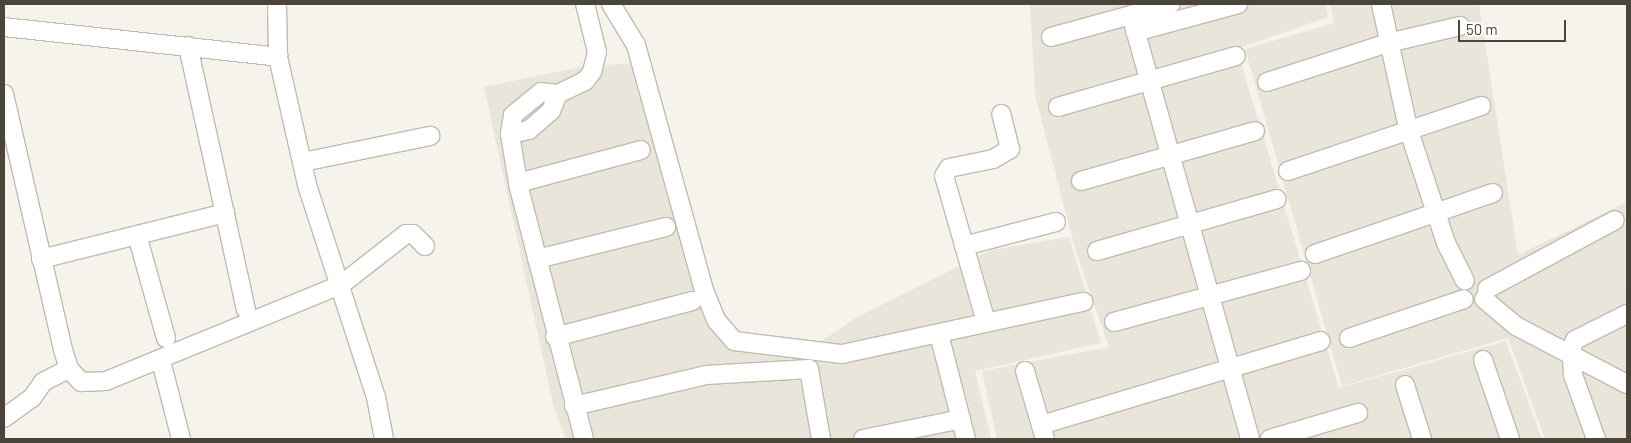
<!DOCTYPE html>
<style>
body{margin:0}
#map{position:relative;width:1631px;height:443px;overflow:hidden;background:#f6f3ec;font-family:Barlow,sans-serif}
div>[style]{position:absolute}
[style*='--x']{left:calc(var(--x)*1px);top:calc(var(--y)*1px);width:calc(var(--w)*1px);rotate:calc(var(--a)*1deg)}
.residential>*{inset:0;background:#eae5da}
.roads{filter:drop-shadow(1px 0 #c2bbae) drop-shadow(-1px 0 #c2bbae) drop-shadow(0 1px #c2bbae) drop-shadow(0 -1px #c2bbae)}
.minor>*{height:18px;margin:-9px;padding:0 9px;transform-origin:9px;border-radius:9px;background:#fff}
span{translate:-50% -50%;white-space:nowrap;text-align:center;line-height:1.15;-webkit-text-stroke:5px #fff;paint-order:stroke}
.frame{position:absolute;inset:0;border:5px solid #4b4439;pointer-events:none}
.scale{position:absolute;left:1458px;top:20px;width:108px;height:22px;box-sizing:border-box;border:2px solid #4b4439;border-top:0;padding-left:6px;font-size:15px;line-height:18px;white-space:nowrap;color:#4b4439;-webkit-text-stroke:4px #fff;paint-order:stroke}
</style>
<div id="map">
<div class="residential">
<i style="clip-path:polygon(1030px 4px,1326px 4px,1328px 17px,1237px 49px,1339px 388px,1506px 341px,1542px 439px,997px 439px,982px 371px,1109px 347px,1076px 252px,1035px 95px)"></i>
<i style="clip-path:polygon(1330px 4px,1479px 4px,1518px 255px,1625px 203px,1627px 439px,1545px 439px,1508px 338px,1342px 386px,1245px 49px,1334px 23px)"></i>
<i style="clip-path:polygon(633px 63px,708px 324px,728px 348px,813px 347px,857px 317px,991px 250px,1069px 237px,1101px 343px,975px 371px,991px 439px,566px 439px,554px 408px,484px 87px,580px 67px)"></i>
</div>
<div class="roads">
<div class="minor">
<i style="--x:277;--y:4;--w:53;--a:88.9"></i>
<i style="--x:278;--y:57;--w:131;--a:77.2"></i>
<i style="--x:307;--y:185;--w:223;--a:72"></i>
<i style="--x:376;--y:397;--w:43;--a:79.2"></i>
<i style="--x:611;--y:4;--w:48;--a:58.6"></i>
<i style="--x:636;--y:45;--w:254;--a:74.5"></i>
<i style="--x:704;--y:290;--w:32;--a:68"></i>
<i style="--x:716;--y:320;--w:28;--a:49"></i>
<i style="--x:734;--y:341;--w:109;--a:6.9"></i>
<i style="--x:842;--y:354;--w:247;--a:-12.2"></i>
<i style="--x:1381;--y:4;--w:127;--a:77.7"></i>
<i style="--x:1408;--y:128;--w:121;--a:71.7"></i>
<i style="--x:1446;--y:243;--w:42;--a:63.4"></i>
<i style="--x:1131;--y:15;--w:438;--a:74.3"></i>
<i style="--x:4;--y:27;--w:276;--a:6.2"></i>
<i style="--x:1135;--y:32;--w:107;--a:-15.2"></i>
<i style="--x:1051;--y:37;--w:124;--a:-15.4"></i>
<i style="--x:188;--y:46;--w:270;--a:77.6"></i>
<i style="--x:1267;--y:82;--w:127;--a:-17.9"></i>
<i style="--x:1388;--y:43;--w:74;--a:-13.3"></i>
<i style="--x:4;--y:94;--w:263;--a:77"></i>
<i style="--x:63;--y:350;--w:20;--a:72"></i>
<i style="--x:69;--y:369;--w:18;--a:47"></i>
<i style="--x:81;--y:382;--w:25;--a:-2"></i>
<i style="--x:106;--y:381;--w:255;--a:-22.3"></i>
<i style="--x:342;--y:284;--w:81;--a:-38"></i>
<i style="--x:406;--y:234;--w:7;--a:0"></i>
<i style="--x:413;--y:234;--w:17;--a:45"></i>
<i style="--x:1058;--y:107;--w:185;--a:-16"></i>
<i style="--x:510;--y:134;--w:19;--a:-12"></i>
<i style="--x:529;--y:130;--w:29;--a:-41"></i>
<i style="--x:551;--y:111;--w:18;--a:-68"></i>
<i style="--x:303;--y:162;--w:130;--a:-11.6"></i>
<i style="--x:1288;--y:171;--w:204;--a:-18.6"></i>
<i style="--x:1081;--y:181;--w:181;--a:-16"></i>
<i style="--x:518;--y:183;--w:127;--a:-15"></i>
<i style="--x:137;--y:235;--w:107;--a:74.3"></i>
<i style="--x:964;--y:246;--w:95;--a:-14.6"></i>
<i style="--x:1097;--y:251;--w:187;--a:-16.1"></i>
<i style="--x:1315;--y:254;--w:188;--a:-18.9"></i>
<i style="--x:41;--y:259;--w:190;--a:-14"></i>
<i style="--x:537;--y:259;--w:133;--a:-13.9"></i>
<i style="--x:1487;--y:289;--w:145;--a:-28.3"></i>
<i style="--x:1484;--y:299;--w:42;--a:40.2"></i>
<i style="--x:1516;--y:326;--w:125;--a:27.6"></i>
<i style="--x:986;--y:322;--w:152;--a:-106"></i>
<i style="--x:944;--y:176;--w:9;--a:-58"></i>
<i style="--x:949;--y:168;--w:45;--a:-11.6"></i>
<i style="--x:993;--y:159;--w:20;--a:-30"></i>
<i style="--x:1010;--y:149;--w:36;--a:-104"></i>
<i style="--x:1114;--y:322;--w:194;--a:-15.3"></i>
<i style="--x:939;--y:334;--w:108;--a:75.6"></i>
<i style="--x:555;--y:337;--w:142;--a:-14.7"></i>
<i style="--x:1349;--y:338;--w:121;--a:-18.7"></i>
<i style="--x:1569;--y:354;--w:15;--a:-67"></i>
<i style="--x:1575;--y:340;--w:58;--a:-26.6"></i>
<i style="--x:1572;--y:356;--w:19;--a:87"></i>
<i style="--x:1573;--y:375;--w:68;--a:70.2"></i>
<i style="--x:1483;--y:360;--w:83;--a:71.1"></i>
<i style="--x:161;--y:361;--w:81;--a:75.6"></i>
<i style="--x:1025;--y:371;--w:71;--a:73.6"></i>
<i style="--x:1405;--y:385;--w:57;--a:72.5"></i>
<i style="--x:574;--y:406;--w:136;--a:-13.2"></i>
<i style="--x:706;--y:375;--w:103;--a:-3.3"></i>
<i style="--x:809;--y:369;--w:71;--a:80.3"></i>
<i style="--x:4;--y:418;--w:34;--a:-36"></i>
<i style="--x:32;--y:398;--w:19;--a:-55"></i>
<i style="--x:43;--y:382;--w:29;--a:-27"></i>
<i style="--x:1041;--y:425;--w:292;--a:-16.7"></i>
<i style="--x:584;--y:439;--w:264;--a:-104.5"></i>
<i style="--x:518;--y:183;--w:50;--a:-99.3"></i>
<i style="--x:510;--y:134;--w:19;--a:-81"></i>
<i style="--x:513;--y:115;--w:36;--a:-39"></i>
<i style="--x:541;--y:92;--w:17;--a:7"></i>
<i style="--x:558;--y:94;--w:30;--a:-26"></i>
<i style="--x:585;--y:81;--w:11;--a:-52"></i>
<i style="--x:592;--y:72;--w:21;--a:-76"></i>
<i style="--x:597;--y:52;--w:49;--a:-104"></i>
<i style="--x:863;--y:439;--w:100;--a:-11.5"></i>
<i style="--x:1270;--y:439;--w:92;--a:-16.5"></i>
</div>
</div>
<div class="frame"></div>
<div class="scale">50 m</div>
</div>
